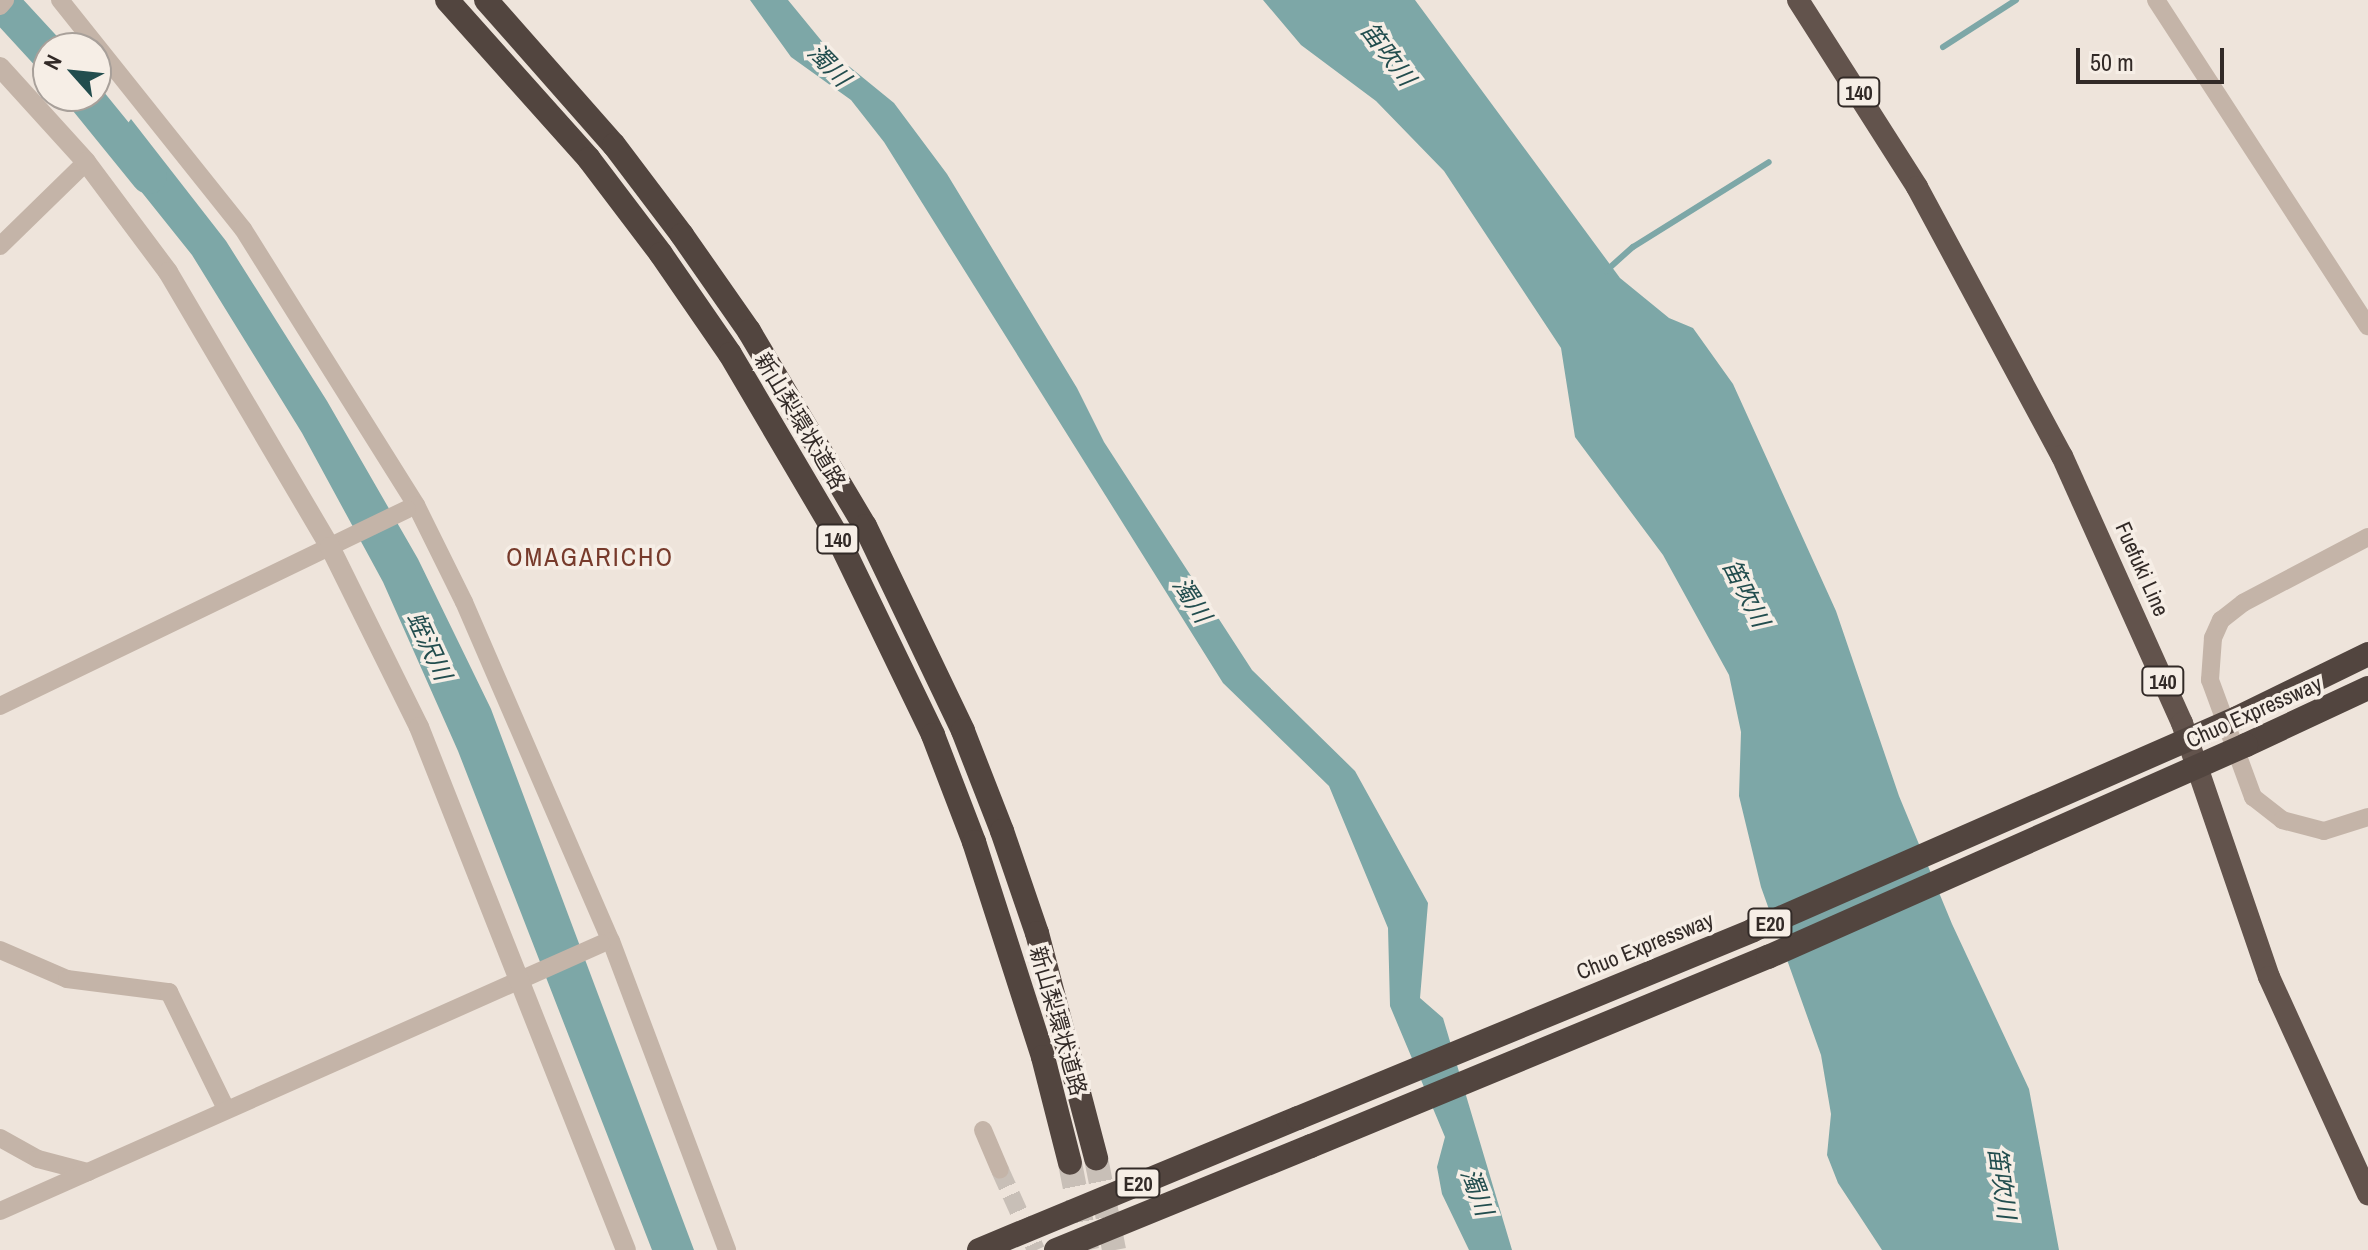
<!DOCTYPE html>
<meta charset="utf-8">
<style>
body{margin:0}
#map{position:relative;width:2368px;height:1250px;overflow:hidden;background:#eee4db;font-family:"Archivo Narrow","Noto Sans JP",sans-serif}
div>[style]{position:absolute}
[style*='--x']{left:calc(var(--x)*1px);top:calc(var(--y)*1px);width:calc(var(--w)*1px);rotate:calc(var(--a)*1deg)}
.water>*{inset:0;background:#7da7a7}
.stream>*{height:6px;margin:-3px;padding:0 3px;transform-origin:3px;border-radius:3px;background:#7da7a7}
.river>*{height:36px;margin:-18px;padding:0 18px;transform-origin:18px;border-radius:18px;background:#7da7a7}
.minor-tunnel>*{height:18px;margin-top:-9px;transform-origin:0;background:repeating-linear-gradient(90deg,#c8bfb7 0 18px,transparent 0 27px)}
.motorway-tunnel>*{height:24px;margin-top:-12px;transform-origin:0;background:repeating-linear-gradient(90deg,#c8bfb7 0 24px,transparent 0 36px)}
.minor>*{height:18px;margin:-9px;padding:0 9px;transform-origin:9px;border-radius:9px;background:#c4b4a8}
.tertiary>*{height:20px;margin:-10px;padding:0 10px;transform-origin:10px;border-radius:10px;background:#c4b4a8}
.trunk>*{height:22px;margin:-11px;padding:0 11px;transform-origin:11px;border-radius:11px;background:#62534c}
.motorway>*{height:24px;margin:-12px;padding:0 12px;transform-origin:12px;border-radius:12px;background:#52453f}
.motorway-bridge>*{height:24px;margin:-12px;padding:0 12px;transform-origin:12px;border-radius:12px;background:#52453f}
span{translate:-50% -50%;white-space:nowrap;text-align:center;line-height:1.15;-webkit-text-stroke:7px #f6eee6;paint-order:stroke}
.shield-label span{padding:2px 6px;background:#f6eee6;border:2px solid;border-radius:6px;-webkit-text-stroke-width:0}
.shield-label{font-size:20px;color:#322a27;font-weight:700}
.street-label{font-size:22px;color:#322a27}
.water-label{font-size:24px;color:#224d4e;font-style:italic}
.quarter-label{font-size:26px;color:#773a2b;letter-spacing:2px}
.north{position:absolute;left:32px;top:32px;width:80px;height:80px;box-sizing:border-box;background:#f6eee6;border:2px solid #a8a09a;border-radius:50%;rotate:297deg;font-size:22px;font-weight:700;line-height:32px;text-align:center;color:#322a27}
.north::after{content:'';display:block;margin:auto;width:28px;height:36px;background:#224d4e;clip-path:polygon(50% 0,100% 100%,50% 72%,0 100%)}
.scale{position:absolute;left:2076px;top:48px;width:148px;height:36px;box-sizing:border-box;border:4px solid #322a27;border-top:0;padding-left:10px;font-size:24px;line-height:28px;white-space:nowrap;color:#322a27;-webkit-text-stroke:6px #f6eee6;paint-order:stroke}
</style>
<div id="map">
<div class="water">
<i style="clip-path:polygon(750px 0,788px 0,829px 50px,894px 103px,947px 174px,1077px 388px,1104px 442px,1252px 670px,1355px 771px,1428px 903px,1420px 998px,1443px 1018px,1512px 1250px,1469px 1250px,1442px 1194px,1437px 1167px,1445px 1137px,1390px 1006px,1388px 928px,1329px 786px,1223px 683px,884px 142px,851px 100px,791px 57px)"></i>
<i style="clip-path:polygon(1263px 0,1415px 0,1620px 278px,1669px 318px,1693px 328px,1733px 384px,1836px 611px,1899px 796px,1952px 924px,2029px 1089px,2059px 1250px,1882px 1250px,1838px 1183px,1827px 1155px,1831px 1114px,1821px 1055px,1761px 887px,1739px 796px,1741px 732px,1729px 675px,1663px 555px,1575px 437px,1561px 348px,1444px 171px,1376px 101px,1301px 45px)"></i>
<i style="clip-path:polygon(131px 119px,226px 241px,327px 401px,418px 559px,491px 709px,694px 1250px,652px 1250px,458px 751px,383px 582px,302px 433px,192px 255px,108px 150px)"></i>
</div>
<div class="stream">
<i style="--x:1943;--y:47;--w:87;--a:-32.8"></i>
<i style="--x:1606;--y:271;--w:36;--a:-42"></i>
<i style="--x:1633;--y:247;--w:160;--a:-32"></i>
</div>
<div class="river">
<i style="--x:0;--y:1;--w:71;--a:47.3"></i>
<i style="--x:84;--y:96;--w:103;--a:50.9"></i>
</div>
<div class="minor-tunnel">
<i style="--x:1000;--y:1170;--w:88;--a:65.8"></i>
</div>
<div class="motorway-tunnel">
<i style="--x:1096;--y:1158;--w:94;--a:78.9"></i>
<i style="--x:1070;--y:1163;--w:89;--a:78.9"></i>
</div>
<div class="minor">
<i style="--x:60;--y:0;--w:293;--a:51.4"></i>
<i style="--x:243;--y:229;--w:326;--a:57.9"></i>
<i style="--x:416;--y:505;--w:108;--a:63.7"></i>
<i style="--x:464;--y:602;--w:369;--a:66.6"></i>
<i style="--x:611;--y:941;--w:330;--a:69.4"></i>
<i style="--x:2156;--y:0;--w:389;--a:57"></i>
<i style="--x:0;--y:6;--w:8;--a:-50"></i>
<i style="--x:0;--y:246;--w:120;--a:-44.3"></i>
<i style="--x:2368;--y:537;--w:141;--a:152.2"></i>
<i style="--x:2243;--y:603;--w:28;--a:142"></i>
<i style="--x:2221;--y:620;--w:20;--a:114"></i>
<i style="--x:2213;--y:638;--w:42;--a:94.1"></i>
<i style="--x:2210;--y:680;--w:125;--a:69.8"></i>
<i style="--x:2253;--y:797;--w:37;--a:38"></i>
<i style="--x:2282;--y:820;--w:43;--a:14.7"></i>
<i style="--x:2324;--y:831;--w:46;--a:-17.7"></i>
<i style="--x:0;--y:706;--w:452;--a:-25.8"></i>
<i style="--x:0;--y:950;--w:73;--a:23.4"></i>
<i style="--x:67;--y:979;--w:103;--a:7.3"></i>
<i style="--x:169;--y:992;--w:130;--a:64"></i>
<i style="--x:983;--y:1130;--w:43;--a:67"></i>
<i style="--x:0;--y:1138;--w:43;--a:28.9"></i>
<i style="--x:38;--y:1159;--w:52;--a:14.6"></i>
<i style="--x:0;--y:1211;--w:658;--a:-23.95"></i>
</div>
<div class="tertiary">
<i style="--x:0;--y:67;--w:128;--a:47.8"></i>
<i style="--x:86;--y:162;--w:137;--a:53.3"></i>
<i style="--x:168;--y:272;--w:319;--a:59.5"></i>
<i style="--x:330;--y:547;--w:201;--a:63.7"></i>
<i style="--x:419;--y:727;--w:562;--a:68.41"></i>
</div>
<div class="trunk">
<i style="--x:1798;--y:0;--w:222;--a:57.5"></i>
<i style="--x:1917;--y:187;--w:306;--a:61.7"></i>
<i style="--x:2062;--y:456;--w:293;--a:65.8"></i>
<i style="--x:2182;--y:723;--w:268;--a:71.1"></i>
<i style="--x:2269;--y:977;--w:239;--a:65.5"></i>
</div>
<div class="motorway">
<i style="--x:447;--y:0;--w:213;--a:48.2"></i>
<i style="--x:589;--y:159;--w:119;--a:52.8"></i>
<i style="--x:661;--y:254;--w:121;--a:55.4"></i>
<i style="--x:730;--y:354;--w:211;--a:59.5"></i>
<i style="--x:837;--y:536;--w:221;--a:64.2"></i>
<i style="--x:933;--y:735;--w:115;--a:69"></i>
<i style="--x:974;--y:842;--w:226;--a:72.2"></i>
<i style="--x:1043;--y:1057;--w:109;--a:75.7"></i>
<i style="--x:486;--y:0;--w:193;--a:48.6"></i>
<i style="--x:614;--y:145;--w:113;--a:52.9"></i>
<i style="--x:682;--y:235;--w:117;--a:55.1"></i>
<i style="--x:749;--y:331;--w:227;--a:59.3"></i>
<i style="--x:865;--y:526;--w:227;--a:64.4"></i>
<i style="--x:963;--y:731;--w:107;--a:68.7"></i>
<i style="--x:1002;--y:831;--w:108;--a:71.1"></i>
<i style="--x:1037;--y:933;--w:233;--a:75.3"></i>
<i style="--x:2237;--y:718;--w:146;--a:-26"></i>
<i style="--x:2246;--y:745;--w:135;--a:-25"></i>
<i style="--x:979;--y:1250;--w:345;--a:-22.5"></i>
<i style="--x:1056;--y:1250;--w:275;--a:-22.2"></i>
</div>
<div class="motorway-bridge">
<i style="--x:1298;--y:1118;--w:492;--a:-22.4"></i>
<i style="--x:1753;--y:930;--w:528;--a:-23.65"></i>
<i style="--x:1311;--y:1146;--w:495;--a:-22.5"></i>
<i style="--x:1768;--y:957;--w:523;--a:-23.92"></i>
</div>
<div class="shield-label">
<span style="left:1859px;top:92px">140</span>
<span style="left:838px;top:539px">140</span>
<span style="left:2163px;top:681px">140</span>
<span style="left:1770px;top:923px">E20</span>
<span style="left:1138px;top:1183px">E20</span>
</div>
<div class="street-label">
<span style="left:800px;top:421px;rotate:59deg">新山梨環状道路</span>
<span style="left:2142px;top:569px;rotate:66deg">Fuefuki Line</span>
<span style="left:2254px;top:712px;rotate:-24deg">Chuo Expressway</span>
<span style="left:1645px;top:946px;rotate:-22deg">Chuo Expressway</span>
<span style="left:1058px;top:1021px;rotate:74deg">新山梨環状道路</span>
</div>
<div class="water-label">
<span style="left:1388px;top:54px;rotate:53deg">笛吹川</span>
<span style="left:829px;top:65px;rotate:46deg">濁川</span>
<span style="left:1746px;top:593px;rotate:63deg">笛吹川</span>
<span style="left:1192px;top:600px;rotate:57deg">濁川</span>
<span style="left:429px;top:646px;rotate:65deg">蛭沢川</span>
<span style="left:2002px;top:1183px;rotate:82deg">笛吹川</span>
<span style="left:1477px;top:1192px;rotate:69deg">濁川</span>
</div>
<div class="quarter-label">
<span style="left:590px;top:557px">OMAGARICHO</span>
</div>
<div class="north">N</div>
<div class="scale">50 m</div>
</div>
